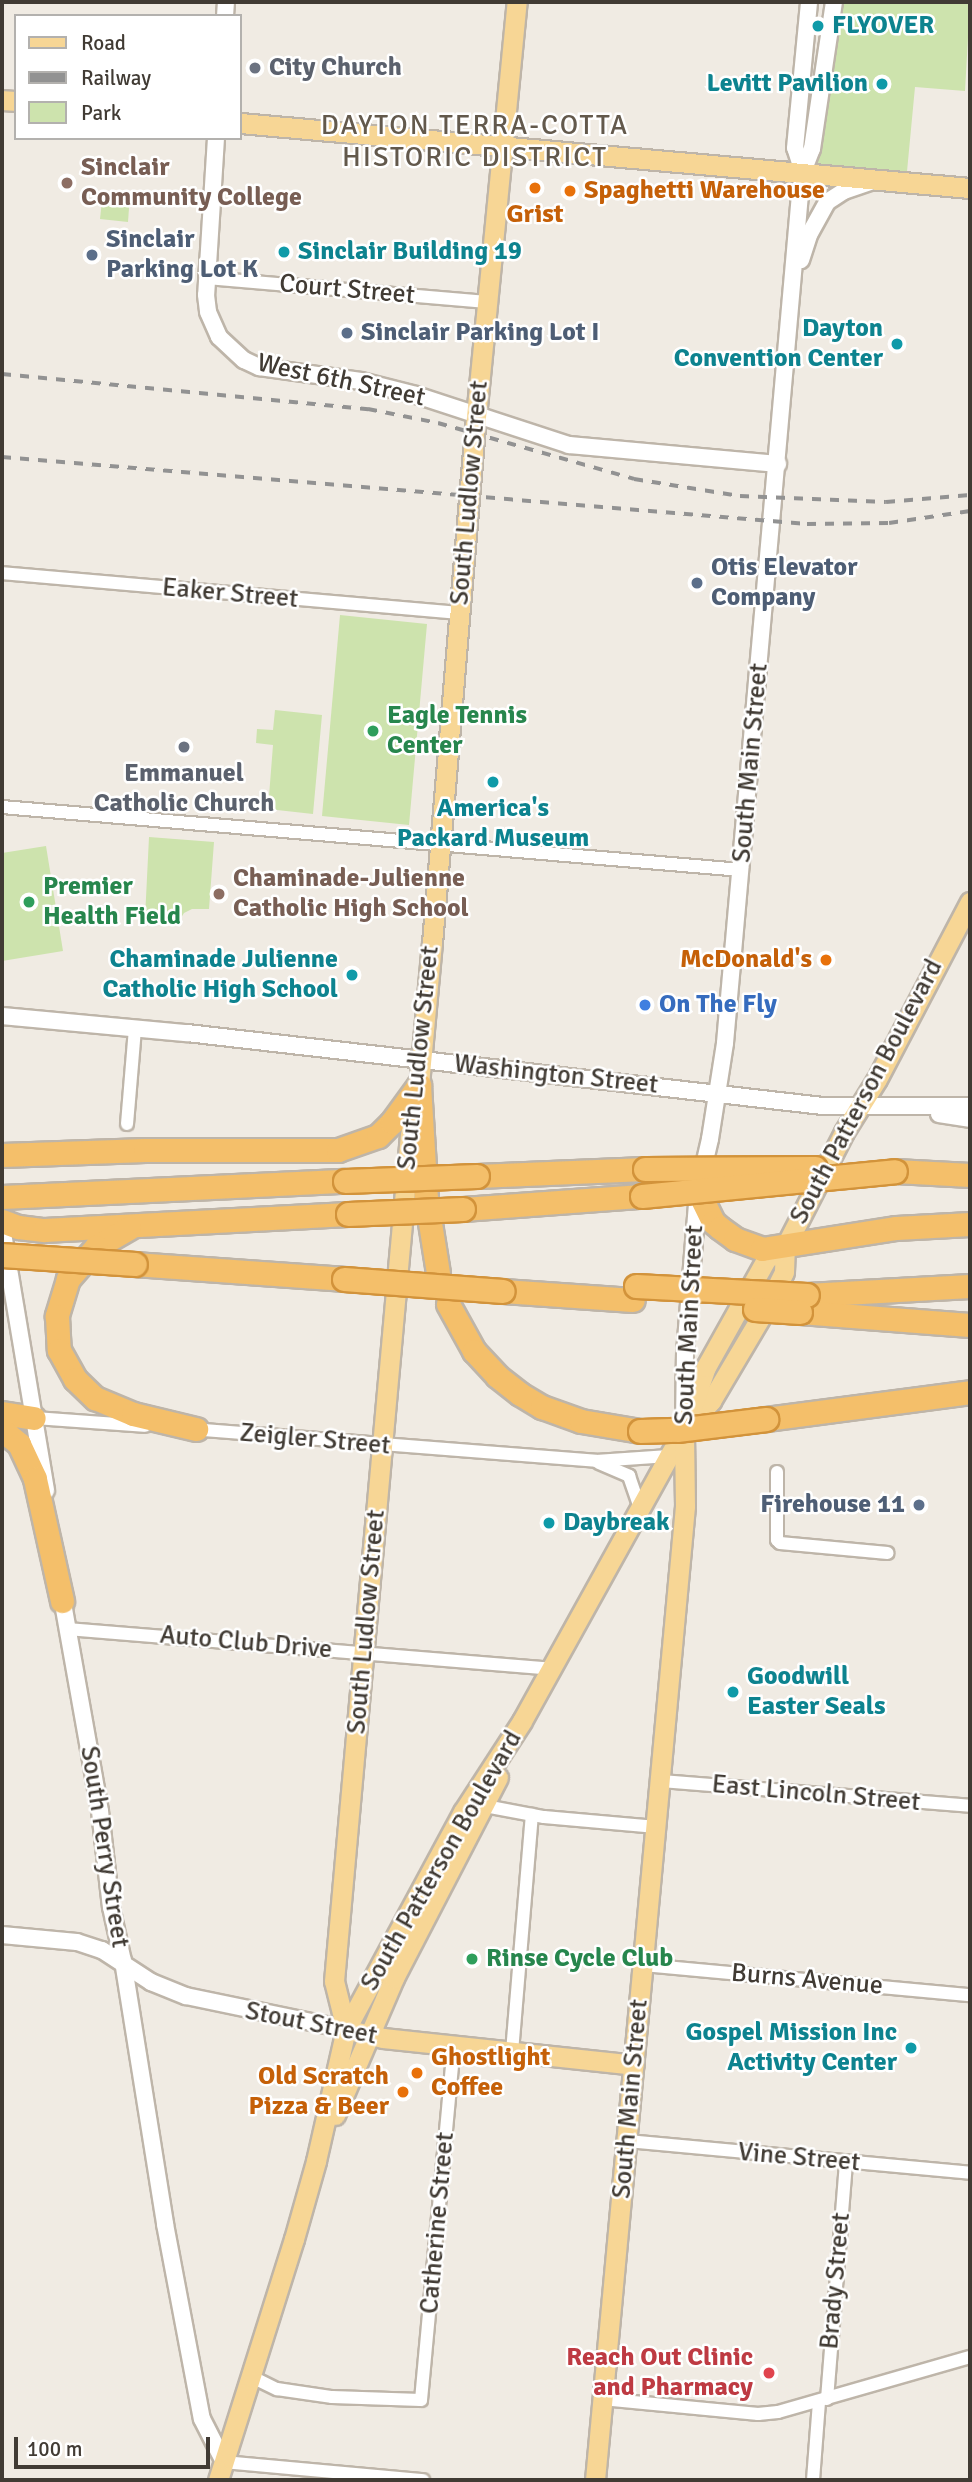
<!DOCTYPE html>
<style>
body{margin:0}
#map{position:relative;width:972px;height:2482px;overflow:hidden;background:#f0ebe3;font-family:Signika,sans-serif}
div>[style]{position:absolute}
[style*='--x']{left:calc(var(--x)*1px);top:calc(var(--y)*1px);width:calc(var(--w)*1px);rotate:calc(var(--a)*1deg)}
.green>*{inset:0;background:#cde3ad}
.roads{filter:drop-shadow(2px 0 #beb5a9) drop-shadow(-2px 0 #beb5a9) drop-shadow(0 2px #beb5a9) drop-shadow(0 -2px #beb5a9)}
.minor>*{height:12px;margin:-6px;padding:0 6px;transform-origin:6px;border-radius:6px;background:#fff}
.tertiary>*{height:16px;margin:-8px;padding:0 8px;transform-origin:8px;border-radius:8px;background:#fff}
.primary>*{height:19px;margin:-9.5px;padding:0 9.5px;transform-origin:9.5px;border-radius:9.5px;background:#f7d695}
.motorway>*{height:23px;margin:-11.5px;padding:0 11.5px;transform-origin:11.5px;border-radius:11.5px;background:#f4bf6a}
.rail>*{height:3.5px;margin-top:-1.75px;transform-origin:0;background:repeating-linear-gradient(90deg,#929292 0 9px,transparent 0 18px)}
.bridges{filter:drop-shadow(2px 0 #d2933b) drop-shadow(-2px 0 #d2933b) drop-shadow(0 2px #d2933b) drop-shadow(0 -2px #d2933b)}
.motorway-bridge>*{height:23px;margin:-11.5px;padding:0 11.5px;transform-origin:11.5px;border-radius:11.5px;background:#f4bf6a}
.dots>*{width:19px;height:19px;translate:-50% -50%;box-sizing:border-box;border:4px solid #fff;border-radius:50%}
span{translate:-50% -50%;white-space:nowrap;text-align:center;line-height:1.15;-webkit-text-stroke:5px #fff;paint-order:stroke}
.culture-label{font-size:26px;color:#0d838f;font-weight:700}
.left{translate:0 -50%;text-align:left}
.right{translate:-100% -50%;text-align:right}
.worship-label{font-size:26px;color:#5b616d;font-weight:700}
.education-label{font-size:26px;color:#785e54;font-weight:700}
.food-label{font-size:26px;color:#c56008;font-weight:700}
.service-label{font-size:26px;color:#4e5e75;font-weight:700}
.street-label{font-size:26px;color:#413b34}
.leisure-label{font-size:26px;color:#27864d;font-weight:700}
.shop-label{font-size:26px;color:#366cbe;font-weight:700}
.health-label{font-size:26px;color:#be3a42;font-weight:700}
.neighbourhood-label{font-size:28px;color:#63594c;letter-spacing:2px}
.frame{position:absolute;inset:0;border:4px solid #413b34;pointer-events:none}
.legend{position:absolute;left:14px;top:14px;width:228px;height:126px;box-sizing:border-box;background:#fff;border:2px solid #b3b1ae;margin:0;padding:9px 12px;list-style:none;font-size:21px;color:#413b34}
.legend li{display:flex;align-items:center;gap:14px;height:35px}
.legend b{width:35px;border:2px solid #b3b1ae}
.scale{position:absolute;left:14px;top:2437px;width:196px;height:32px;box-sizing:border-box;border:4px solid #413b34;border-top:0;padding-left:9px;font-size:21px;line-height:24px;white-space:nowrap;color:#413b34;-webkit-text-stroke:5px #fff;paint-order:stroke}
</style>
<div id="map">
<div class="green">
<i style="clip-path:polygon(834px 2px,970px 2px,965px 91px,915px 87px,906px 182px,803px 172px)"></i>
<i style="clip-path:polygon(103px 191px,130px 194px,128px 222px,100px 219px)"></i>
<i style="clip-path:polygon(340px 615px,427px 624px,409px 825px,322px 816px)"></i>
<i style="clip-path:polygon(275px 710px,322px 715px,313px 814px,268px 809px,273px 745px,256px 743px,257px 729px,273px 730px)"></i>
<i style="clip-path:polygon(149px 837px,214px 842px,209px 909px,192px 909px,184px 913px,179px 921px,145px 918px)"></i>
<i style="clip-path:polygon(46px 846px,63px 951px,2px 961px,2px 853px)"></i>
</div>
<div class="roads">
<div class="minor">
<i style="--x:207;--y:278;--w:281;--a:4.9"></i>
<i style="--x:2;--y:573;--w:459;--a:5"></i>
<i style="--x:2;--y:807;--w:743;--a:4.87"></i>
<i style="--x:127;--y:1124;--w:95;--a:-85.2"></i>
<i style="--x:34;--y:1418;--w:111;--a:4.1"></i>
<i style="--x:191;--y:1429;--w:406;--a:4.5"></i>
<i style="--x:596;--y:1461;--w:73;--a:-3.9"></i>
<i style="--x:599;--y:1463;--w:33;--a:23"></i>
<i style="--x:629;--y:1476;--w:34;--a:71"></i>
<i style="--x:777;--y:1472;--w:68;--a:90"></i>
<i style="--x:777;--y:1540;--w:4;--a:45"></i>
<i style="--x:780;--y:1543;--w:108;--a:5.3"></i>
<i style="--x:67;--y:1629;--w:486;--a:4.7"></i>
<i style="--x:661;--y:1781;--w:310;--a:4.6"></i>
<i style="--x:485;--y:1806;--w:60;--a:10.6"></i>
<i style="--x:544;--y:1817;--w:113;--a:5.1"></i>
<i style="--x:644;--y:1965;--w:327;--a:5.3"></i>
<i style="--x:512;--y:2052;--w:238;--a:-85.2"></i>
<i style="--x:628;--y:2141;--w:343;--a:5.3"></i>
<i style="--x:252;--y:2377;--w:28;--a:26"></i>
<i style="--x:277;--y:2389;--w:56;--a:8.3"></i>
<i style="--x:332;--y:2397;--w:89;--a:1.9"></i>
<i style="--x:421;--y:2400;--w:355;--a:-84.7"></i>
<i style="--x:602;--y:2399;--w:157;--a:5.5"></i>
<i style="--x:758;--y:2414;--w:20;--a:-6"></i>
<i style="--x:778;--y:2412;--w:200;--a:-16"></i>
<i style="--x:827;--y:2399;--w:238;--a:-85.4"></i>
<i style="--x:224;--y:2462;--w:200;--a:5.2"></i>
<i style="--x:813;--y:2480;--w:78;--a:-85.6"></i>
</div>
<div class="tertiary">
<i style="--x:225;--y:16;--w:14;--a:-86"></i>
<i style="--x:216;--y:138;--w:157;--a:93.6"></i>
<i style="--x:206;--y:295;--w:17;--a:83"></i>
<i style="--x:208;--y:312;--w:27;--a:66"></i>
<i style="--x:219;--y:337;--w:34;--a:43"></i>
<i style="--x:244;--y:360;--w:17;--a:25"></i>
<i style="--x:259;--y:367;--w:103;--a:7.8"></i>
<i style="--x:361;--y:381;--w:57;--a:14.3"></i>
<i style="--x:416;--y:395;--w:161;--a:18.1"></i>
<i style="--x:569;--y:445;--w:210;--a:5.2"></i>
<i style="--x:803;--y:172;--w:25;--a:-108"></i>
<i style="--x:795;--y:148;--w:147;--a:-84.5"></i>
<i style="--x:801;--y:260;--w:28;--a:-72"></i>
<i style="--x:810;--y:233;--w:35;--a:-61"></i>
<i style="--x:827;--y:202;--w:20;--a:-33"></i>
<i style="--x:844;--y:191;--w:31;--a:-19"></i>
<i style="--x:2;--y:1016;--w:186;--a:5.3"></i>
<i style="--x:187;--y:1033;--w:640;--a:6.55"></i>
<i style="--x:823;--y:1106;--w:147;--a:0"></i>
<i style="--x:939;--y:1114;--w:31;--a:9"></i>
<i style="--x:2;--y:1227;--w:267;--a:80.5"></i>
<i style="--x:684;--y:1424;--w:71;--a:-89.2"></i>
<i style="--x:685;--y:1353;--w:163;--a:-85.4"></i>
<i style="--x:698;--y:1191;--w:53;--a:-77"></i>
<i style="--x:710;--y:1139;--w:97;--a:-81.1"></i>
<i style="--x:725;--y:1043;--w:852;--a:-84.95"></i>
<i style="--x:800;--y:194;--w:22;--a:-82"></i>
<i style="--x:803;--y:172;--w:25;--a:-69"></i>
<i style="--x:812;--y:149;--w:149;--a:-81.5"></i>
<i style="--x:61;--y:1592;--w:222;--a:79.9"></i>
<i style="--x:100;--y:1811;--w:97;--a:83.5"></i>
<i style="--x:111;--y:1907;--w:55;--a:77.5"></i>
<i style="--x:123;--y:1961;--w:266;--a:80.9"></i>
<i style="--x:165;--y:2224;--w:198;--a:79.3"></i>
<i style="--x:202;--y:2419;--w:48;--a:62.9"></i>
<i style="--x:2;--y:1935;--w:75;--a:5.3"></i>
<i style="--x:77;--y:1942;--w:26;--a:18"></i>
<i style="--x:102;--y:1950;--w:59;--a:33.1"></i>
<i style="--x:151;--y:1982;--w:38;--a:22"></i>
<i style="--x:186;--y:1996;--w:163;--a:11.7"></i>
</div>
<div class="primary">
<i style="--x:2;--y:100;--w:14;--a:4"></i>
<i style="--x:240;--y:123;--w:733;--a:5.09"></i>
<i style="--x:346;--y:2029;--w:49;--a:-104"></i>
<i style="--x:334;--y:1981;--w:849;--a:-84.87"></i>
<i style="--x:410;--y:1135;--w:51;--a:-79.8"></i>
<i style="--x:419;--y:1085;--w:143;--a:-84.8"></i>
<i style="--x:432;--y:943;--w:518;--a:-85.24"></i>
<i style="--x:475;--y:427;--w:427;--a:-84.4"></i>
<i style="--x:357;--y:2032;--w:27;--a:13"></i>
<i style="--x:383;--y:2038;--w:252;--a:6.1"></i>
<i style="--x:335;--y:2115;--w:149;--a:-66.7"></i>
<i style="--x:394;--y:1978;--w:226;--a:-62.6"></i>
<i style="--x:218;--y:2480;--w:253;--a:-72.5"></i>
<i style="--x:294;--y:2239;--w:81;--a:-74.2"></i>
<i style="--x:316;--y:2161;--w:135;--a:-77.2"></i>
<i style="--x:346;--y:2029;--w:247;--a:-61.7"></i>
<i style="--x:463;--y:1812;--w:108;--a:-57"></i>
<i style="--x:522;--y:1721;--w:303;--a:-61"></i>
<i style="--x:669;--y:1456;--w:30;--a:-60"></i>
<i style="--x:684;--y:1430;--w:40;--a:-47"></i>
<i style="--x:711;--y:1401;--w:108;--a:-59.4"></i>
<i style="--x:766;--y:1308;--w:40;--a:-63.4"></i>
<i style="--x:784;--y:1272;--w:25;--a:-88"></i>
<i style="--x:785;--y:1247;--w:129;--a:-62.8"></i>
<i style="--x:844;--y:1132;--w:62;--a:-58.1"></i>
<i style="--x:877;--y:1079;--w:200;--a:-62.3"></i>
<i style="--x:595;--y:2480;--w:978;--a:-84.72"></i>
<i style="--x:685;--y:1506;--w:76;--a:-90.8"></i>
<i style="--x:684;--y:1430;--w:67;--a:-70.8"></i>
<i style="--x:706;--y:1367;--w:125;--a:-60.8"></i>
<i style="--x:767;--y:1258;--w:21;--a:-31"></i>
</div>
<div class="motorway">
<i style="--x:419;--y:1085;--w:113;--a:86.5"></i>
<i style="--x:426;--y:1198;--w:76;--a:80.9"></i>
<i style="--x:2;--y:1155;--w:143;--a:-2"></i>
<i style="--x:145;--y:1150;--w:193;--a:0"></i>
<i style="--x:338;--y:1150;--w:42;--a:-19.3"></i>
<i style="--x:378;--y:1136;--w:20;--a:-45"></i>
<i style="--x:392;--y:1122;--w:46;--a:-53.9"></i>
<i style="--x:895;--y:1171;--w:75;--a:3.1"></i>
<i style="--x:477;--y:1176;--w:168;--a:-2.4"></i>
<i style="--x:698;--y:1191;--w:34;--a:64"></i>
<i style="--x:713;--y:1222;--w:9;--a:41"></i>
<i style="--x:720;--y:1228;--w:19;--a:36"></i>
<i style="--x:735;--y:1239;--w:29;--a:20"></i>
<i style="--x:762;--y:1249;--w:136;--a:-8.9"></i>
<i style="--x:896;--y:1228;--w:74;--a:-3.1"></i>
<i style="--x:2;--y:1197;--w:343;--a:-2.7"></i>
<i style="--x:463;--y:1209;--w:179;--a:-4.2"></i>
<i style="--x:2;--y:1221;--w:17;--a:21"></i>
<i style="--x:18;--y:1227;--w:26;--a:7"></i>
<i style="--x:44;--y:1230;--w:304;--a:-3"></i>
<i style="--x:129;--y:1228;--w:38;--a:150"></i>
<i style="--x:96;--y:1247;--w:43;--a:131.2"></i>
<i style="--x:68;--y:1279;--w:39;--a:107"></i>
<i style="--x:57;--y:1316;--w:34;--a:87"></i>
<i style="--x:59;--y:1350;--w:33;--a:61"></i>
<i style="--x:75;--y:1379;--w:28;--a:44"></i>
<i style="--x:95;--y:1398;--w:41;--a:22.8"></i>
<i style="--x:133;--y:1414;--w:65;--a:13.4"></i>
<i style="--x:135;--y:1264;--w:210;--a:4.1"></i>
<i style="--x:503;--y:1291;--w:130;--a:4"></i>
<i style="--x:807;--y:1295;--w:163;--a:-3.2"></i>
<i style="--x:448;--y:1304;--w:54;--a:61"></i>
<i style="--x:474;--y:1351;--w:34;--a:47"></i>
<i style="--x:497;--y:1376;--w:29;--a:38"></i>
<i style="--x:520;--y:1394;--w:26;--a:31"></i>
<i style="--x:542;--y:1407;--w:41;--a:19.7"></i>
<i style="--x:581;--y:1421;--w:60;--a:9.6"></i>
<i style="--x:800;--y:1312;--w:170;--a:4.4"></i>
<i style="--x:2;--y:1413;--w:32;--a:9"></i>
<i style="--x:766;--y:1419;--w:206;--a:-7.5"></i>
<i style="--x:2;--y:1430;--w:22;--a:39"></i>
<i style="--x:19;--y:1444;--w:38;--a:65"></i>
<i style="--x:35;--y:1479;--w:125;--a:77.5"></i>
</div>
</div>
<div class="rail">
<i style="--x:2;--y:374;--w:368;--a:5.5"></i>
<i style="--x:368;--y:409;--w:71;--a:11.3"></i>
<i style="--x:438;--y:423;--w:204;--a:15.9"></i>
<i style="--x:634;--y:479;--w:107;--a:9.1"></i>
<i style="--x:740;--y:496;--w:146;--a:2.4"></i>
<i style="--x:886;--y:502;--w:84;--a:-4.8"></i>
<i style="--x:2;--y:457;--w:808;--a:4.76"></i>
<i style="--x:807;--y:524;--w:82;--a:-0.7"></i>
<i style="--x:889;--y:523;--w:82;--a:-8.4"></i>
</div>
<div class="bridges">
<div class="motorway-bridge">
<i style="--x:645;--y:1169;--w:170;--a:-0.3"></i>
<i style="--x:345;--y:1181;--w:132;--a:-2.2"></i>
<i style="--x:642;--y:1196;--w:254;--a:-5.6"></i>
<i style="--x:348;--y:1214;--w:115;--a:-2.5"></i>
<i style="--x:2;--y:1255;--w:133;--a:3.9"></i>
<i style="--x:344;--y:1279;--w:159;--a:4.3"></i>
<i style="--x:636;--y:1286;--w:171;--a:3"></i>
<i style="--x:755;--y:1309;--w:45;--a:3.8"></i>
<i style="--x:640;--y:1431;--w:37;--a:-2"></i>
<i style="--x:677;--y:1430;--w:90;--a:-7"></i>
</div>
</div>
<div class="dots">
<i style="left:818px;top:26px;background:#0f9aa8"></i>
<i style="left:255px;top:68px;background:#6b7280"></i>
<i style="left:882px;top:84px;background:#0f9aa8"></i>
<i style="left:67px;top:183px;background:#8d6e63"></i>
<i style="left:535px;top:188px;background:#e8710a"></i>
<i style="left:570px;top:191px;background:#e8710a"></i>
<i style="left:284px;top:252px;background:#0f9aa8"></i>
<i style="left:92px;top:255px;background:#5c6f8a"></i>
<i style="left:347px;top:333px;background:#5c6f8a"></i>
<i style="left:897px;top:344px;background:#0f9aa8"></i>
<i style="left:697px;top:583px;background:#5c6f8a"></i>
<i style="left:373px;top:731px;background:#2e9e5b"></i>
<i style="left:184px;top:747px;background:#6b7280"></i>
<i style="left:493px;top:782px;background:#0f9aa8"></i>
<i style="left:219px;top:894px;background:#8d6e63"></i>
<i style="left:29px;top:902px;background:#2e9e5b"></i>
<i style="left:826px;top:960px;background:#e8710a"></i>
<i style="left:352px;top:975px;background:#0f9aa8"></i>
<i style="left:645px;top:1005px;background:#3f7fe0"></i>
<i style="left:919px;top:1505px;background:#5c6f8a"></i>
<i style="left:549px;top:1523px;background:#0f9aa8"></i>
<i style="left:733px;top:1692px;background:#0f9aa8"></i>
<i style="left:472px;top:1959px;background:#2e9e5b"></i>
<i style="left:911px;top:2048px;background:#0f9aa8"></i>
<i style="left:417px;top:2073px;background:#e8710a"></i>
<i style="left:403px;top:2092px;background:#e8710a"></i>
<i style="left:769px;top:2373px;background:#e0444e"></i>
</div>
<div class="culture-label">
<span class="left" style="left:832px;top:26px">FLYOVER</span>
<span class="right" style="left:868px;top:84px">Levitt Pavilion</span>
<span class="left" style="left:298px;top:252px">Sinclair Building 19</span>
<span class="right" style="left:883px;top:344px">Dayton<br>Convention Center</span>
<span style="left:493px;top:824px">America's<br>Packard Museum</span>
<span class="right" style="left:338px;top:975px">Chaminade Julienne<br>Catholic High School</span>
<span class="left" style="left:563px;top:1523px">Daybreak</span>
<span class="left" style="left:747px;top:1692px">Goodwill<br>Easter Seals</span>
<span class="right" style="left:897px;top:2048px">Gospel Mission Inc<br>Activity Center</span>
</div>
<div class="worship-label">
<span class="left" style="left:269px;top:68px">City Church</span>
<span style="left:184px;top:789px">Emmanuel<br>Catholic Church</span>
</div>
<div class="education-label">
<span class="left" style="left:81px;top:183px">Sinclair<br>Community College</span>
<span class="left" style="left:233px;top:894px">Chaminade-Julienne<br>Catholic High School</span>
</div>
<div class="food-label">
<span class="left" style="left:584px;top:191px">Spaghetti Warehouse</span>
<span style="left:535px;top:215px">Grist</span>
<span class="right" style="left:812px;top:960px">McDonald's</span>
<span class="left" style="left:431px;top:2073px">Ghostlight<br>Coffee</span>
<span class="right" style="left:389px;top:2092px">Old Scratch<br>Pizza &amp; Beer</span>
</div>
<div class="service-label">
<span class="left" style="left:106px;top:255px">Sinclair<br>Parking Lot K</span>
<span class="left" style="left:361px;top:333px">Sinclair Parking Lot I</span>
<span class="left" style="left:711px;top:583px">Otis Elevator<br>Company</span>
<span class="right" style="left:905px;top:1505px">Firehouse 11</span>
</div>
<div class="street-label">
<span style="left:347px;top:290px;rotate:5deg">Court Street</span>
<span style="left:341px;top:381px;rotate:12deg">West 6th Street</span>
<span style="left:470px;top:493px;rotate:-85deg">South Ludlow Street</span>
<span style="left:230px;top:594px;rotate:5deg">Eaker Street</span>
<span style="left:751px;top:763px;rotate:-85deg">South Main Street</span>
<span style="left:419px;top:1058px;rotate:-84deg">South Ludlow Street</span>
<span style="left:556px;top:1075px;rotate:6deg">Washington Street</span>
<span style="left:867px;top:1092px;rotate:-62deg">South Patterson Boulevard</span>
<span style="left:690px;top:1325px;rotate:-87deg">South Main Street</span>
<span style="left:315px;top:1440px;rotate:5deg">Zeigler Street</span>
<span style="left:367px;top:1622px;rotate:-85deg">South Ludlow Street</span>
<span style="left:246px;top:1643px;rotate:5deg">Auto Club Drive</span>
<span style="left:816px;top:1794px;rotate:5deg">East Lincoln Street</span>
<span style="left:104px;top:1847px;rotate:81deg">South Perry Street</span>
<span style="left:442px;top:1861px;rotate:-60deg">South Patterson Boulevard</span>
<span style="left:807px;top:1980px;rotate:5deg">Burns Avenue</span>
<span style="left:311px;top:2024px;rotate:11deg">Stout Street</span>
<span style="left:631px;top:2099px;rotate:-85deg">South Main Street</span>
<span style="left:799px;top:2158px;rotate:5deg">Vine Street</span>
<span style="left:438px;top:2223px;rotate:-85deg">Catherine Street</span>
<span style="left:836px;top:2281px;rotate:-85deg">Brady Street</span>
</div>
<div class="leisure-label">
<span class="left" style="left:387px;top:731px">Eagle Tennis<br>Center</span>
<span class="left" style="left:43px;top:902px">Premier<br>Health Field</span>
<span class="left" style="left:486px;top:1959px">Rinse Cycle Club</span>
</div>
<div class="shop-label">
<span class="left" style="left:659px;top:1005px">On The Fly</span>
</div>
<div class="health-label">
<span class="right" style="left:753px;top:2373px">Reach Out Clinic<br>and Pharmacy</span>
</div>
<div class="neighbourhood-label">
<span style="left:475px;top:141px">DAYTON TERRA-COTTA<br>HISTORIC DISTRICT</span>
</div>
<div class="frame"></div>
<ul class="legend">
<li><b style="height:9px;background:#f7d695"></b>Road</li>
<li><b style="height:9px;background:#929292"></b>Railway</li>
<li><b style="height:19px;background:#cde3ad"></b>Park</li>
</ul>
<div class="scale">100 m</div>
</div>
